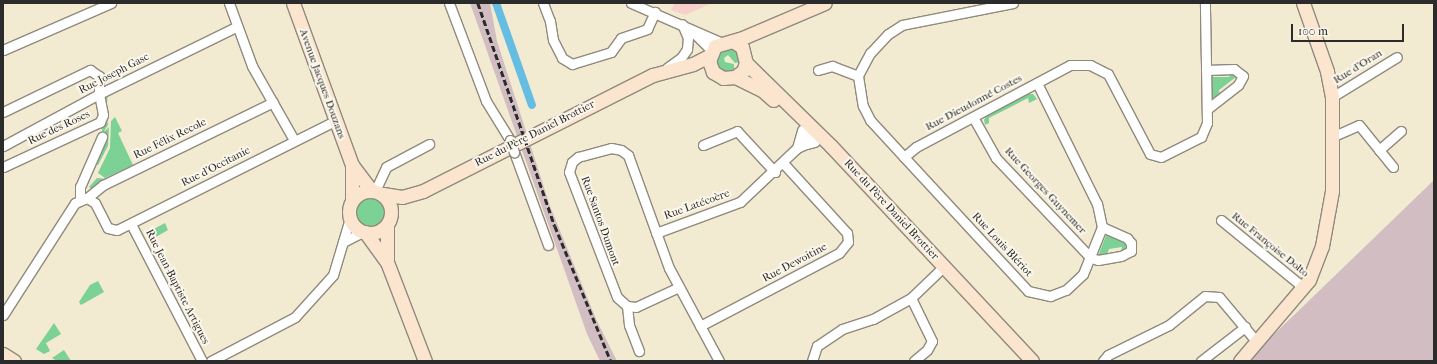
<!DOCTYPE html>
<meta charset="utf-8">
<style>
body{margin:0}
#map{position:relative;width:1437px;height:364px;overflow:hidden;background:#f3ead2;font-family:"IM FELL French Canon",serif}
div>[style]{position:absolute}
[style*='--x']{left:calc(var(--x)*1px);top:calc(var(--y)*1px);width:calc(var(--w)*1px);rotate:calc(var(--a)*1deg)}
.built>*{inset:0;background:#f7d0cb}
.industrial>*{inset:0;background:#d2bec2}
.green>*{inset:0;background:#7cd195}
.round{border-radius:50%}
.canal>*{height:8px;margin:-4px;padding:0 4px;transform-origin:4px;border-radius:4px;background:#65bde2}
.roads{filter:drop-shadow(1px 0 #8f8a7e) drop-shadow(-1px 0 #8f8a7e) drop-shadow(0 1px #8f8a7e) drop-shadow(0 -1px #8f8a7e)}
.street>*{height:9px;margin:-4.5px;padding:0 4.5px;transform-origin:4.5px;border-radius:4.5px;background:#fff}
.secondary>*{height:13px;margin:-6.5px;padding:0 6.5px;transform-origin:6.5px;border-radius:6.5px;background:#fbe5cf}
.secondary>.ring{margin:-6.5px;padding:0;box-sizing:content-box;background:none;border:13px solid #fbe5cf;border-radius:50%}
.rail>*{height:2.5px;margin-top:-1.25px;transform-origin:0;background:repeating-linear-gradient(90deg,#2b2b2b 0 6px,transparent 0 9px)}
.bridges{filter:drop-shadow(1px 0 #8f8a7e) drop-shadow(-1px 0 #8f8a7e) drop-shadow(0 1px #8f8a7e) drop-shadow(0 -1px #8f8a7e)}
.street-bridge>*{height:9px;margin:-4.5px;padding:0 4.5px;transform-origin:4.5px;border-radius:4.5px;background:#fff}
span{translate:-50% -50%;white-space:nowrap;text-align:center;line-height:1.15;-webkit-text-stroke:4px #fbf7ec;paint-order:stroke}
.street-label{font-size:11px;color:#2b2b2b}
.frame{position:absolute;inset:0;border:4px solid #2b2b2b;pointer-events:none}
.scale{position:absolute;left:1291px;top:24px;width:113px;height:18px;box-sizing:border-box;border:2px solid #2b2b2b;border-top:0;padding-left:5px;font-size:12px;line-height:14px;white-space:nowrap;color:#2b2b2b;-webkit-text-stroke:3px #fbf7ec;paint-order:stroke}
</style>
<div id="map">
<div class="built">
<i style="clip-path:polygon(671px 3px,712px 3px,685px 15px,671px 10px,674px 4px)"></i>
</div>
<div class="industrial">
<i style="clip-path:polygon(470px 3px,490px 3px,497px 41px,550px 206px,596px 319px,617px 361px,600px 361px,587px 334px)"></i>
<i style="clip-path:polygon(1434px 180px,1434px 361px,1249px 361px,1261px 347px)"></i>
</div>
<div class="green">
<i style="clip-path:polygon(735px 47px,741px 62px,735px 63px,728px 55px,724px 58px,725px 62px,734px 64px,734px 71px,725px 72px,718px 68px,715px 58px,718px 51px)"></i>
<i style="clip-path:polygon(1215px 72px,1213px 77px,1229px 77px,1232px 72px,1238px 74px,1237px 82px,1236px 77px,1219px 90px,1220px 96px,1214px 99px,1210px 96px,1210px 74px)"></i>
<i style="clip-path:polygon(108px 94px,106px 111px,108px 125px,103px 133px,101px 127px,104px 99px)"></i>
<i style="clip-path:polygon(1029px 94px,1033px 94px,1037px 99px,1029px 103px,1028px 98px,989px 118px,989px 123px,985px 125px,984px 120px,987px 115px)"></i>
<i style="clip-path:polygon(115px 117px,122px 131px,118px 133px,133px 165px,105px 178px,98px 173px,110px 148px,111px 121px)"></i>
<i style="clip-path:polygon(109px 127px,108px 146px,98px 165px,94px 163px,104px 132px)"></i>
<i style="clip-path:polygon(97px 178px,108px 179px,92px 189px,89px 187px)"></i>
<i class="round" style="left:355px;top:196px;width:32px;height:32px"></i>
<i style="clip-path:polygon(165px 223px,168px 230px,154px 238px,150px 231px)"></i>
<i style="clip-path:polygon(1107px 233px,1126px 241px,1129px 248px,1121px 253px,1122px 247px,1109px 249px,1107px 255px,1098px 256px)"></i>
<i style="clip-path:polygon(98px 281px,104px 292px,81px 305px,79px 302px,90px 285px)"></i>
<i style="clip-path:polygon(54px 323px,61px 334px,46px 343px,50px 351px,44px 354px,36px 349px)"></i>
<i style="clip-path:polygon(64px 350px,71px 361px,57px 361px,52px 358px)"></i>
</div>
<div class="canal">
<i style="--x:496;--y:3;--w:108;--a:70.6"></i>
</div>
<div class="roads">
<div class="street">
<i style="--x:229;--y:3;--w:67;--a:69.9"></i>
<i style="--x:252;--y:66;--w:85;--a:60.4"></i>
<i style="--x:449;--y:3;--w:105;--a:69.3"></i>
<i style="--x:486;--y:101;--w:46;--a:58.4"></i>
<i style="--x:543;--y:3;--w:19;--a:69"></i>
<i style="--x:550;--y:21;--w:19;--a:81"></i>
<i style="--x:553;--y:40;--w:20;--a:63"></i>
<i style="--x:562;--y:58;--w:12;--a:31"></i>
<i style="--x:572;--y:64;--w:41;--a:-17.1"></i>
<i style="--x:611;--y:52;--w:17;--a:-54"></i>
<i style="--x:621;--y:38;--w:28;--a:-19"></i>
<i style="--x:647;--y:29;--w:19;--a:-65"></i>
<i style="--x:631;--y:3;--w:97;--a:23.7"></i>
<i style="--x:1013;--y:3;--w:113;--a:168.8"></i>
<i style="--x:902;--y:25;--w:17;--a:147"></i>
<i style="--x:888;--y:34;--w:26;--a:133"></i>
<i style="--x:870;--y:53;--w:26;--a:118"></i>
<i style="--x:858;--y:76;--w:30;--a:81"></i>
<i style="--x:863;--y:106;--w:16;--a:63"></i>
<i style="--x:870;--y:120;--w:50;--a:47.4"></i>
<i style="--x:904;--y:157;--w:16;--a:-40"></i>
<i style="--x:916;--y:147;--w:174;--a:-28"></i>
<i style="--x:1070;--y:65;--w:20;--a:0"></i>
<i style="--x:1090;--y:65;--w:20;--a:27"></i>
<i style="--x:1108;--y:74;--w:90;--a:62.3"></i>
<i style="--x:1150;--y:154;--w:11;--a:15"></i>
<i style="--x:1161;--y:157;--w:45;--a:-26.6"></i>
<i style="--x:1201;--y:137;--w:15;--a:-67"></i>
<i style="--x:1207;--y:123;--w:120;--a:-91"></i>
<i style="--x:693;--y:32;--w:25;--a:45"></i>
<i style="--x:3;--y:50;--w:118;--a:-23.5"></i>
<i style="--x:667;--y:68;--w:17;--a:-36"></i>
<i style="--x:681;--y:58;--w:11;--a:-56"></i>
<i style="--x:687;--y:49;--w:11;--a:-85"></i>
<i style="--x:688;--y:38;--w:15;--a:-113"></i>
<i style="--x:818;--y:70;--w:15;--a:-16"></i>
<i style="--x:832;--y:66;--w:28;--a:21"></i>
<i style="--x:1206;--y:70;--w:28;--a:-2"></i>
<i style="--x:1234;--y:69;--w:11;--a:38"></i>
<i style="--x:1243;--y:76;--w:10;--a:119"></i>
<i style="--x:1238;--y:85;--w:39;--a:142"></i>
<i style="--x:1332;--y:97;--w:76;--a:-31.6"></i>
<i style="--x:3;--y:112;--w:97;--a:-25.8"></i>
<i style="--x:90;--y:70;--w:11;--a:34"></i>
<i style="--x:99;--y:76;--w:18;--a:90"></i>
<i style="--x:99;--y:94;--w:21;--a:79"></i>
<i style="--x:103;--y:115;--w:8;--a:113"></i>
<i style="--x:100;--y:122;--w:107;--a:155.1"></i>
<i style="--x:973;--y:117;--w:47;--a:60.7"></i>
<i style="--x:996;--y:158;--w:138;--a:46.5"></i>
<i style="--x:1091;--y:258;--w:7;--a:16"></i>
<i style="--x:1098;--y:260;--w:23;--a:-10"></i>
<i style="--x:1121;--y:256;--w:11;--a:-27"></i>
<i style="--x:1131;--y:251;--w:8;--a:-90"></i>
<i style="--x:1131;--y:243;--w:6;--a:-129"></i>
<i style="--x:1127;--y:238;--w:27;--a:-156"></i>
<i style="--x:1334;--y:136;--w:27;--a:-24"></i>
<i style="--x:1359;--y:125;--w:54;--a:51"></i>
<i style="--x:806;--y:144;--w:9;--a:-13"></i>
<i style="--x:703;--y:145;--w:37;--a:-22"></i>
<i style="--x:737;--y:131;--w:56;--a:47.2"></i>
<i style="--x:3;--y:146;--w:109;--a:-28.4"></i>
<i style="--x:99;--y:94;--w:153;--a:-26.1"></i>
<i style="--x:797;--y:148;--w:19;--a:-74"></i>
<i style="--x:1379;--y:150;--w:29;--a:-41"></i>
<i style="--x:514;--y:152;--w:99;--a:69.9"></i>
<i style="--x:904;--y:157;--w:183;--a:47.2"></i>
<i style="--x:1028;--y:291;--w:23;--a:13"></i>
<i style="--x:1050;--y:296;--w:17;--a:-21"></i>
<i style="--x:1066;--y:290;--w:23;--a:-43"></i>
<i style="--x:1083;--y:274;--w:51;--a:-68"></i>
<i style="--x:1102;--y:227;--w:24;--a:-102"></i>
<i style="--x:1097;--y:204;--w:135;--a:-116.4"></i>
<i style="--x:375;--y:191;--w:26;--a:-65"></i>
<i style="--x:386;--y:167;--w:49;--a:-28.1"></i>
<i style="--x:87;--y:198;--w:9;--a:32"></i>
<i style="--x:95;--y:203;--w:28;--a:63"></i>
<i style="--x:108;--y:228;--w:9;--a:13"></i>
<i style="--x:117;--y:230;--w:244;--a:-26.6"></i>
<i style="--x:80;--y:200;--w:13;--a:-90"></i>
<i style="--x:80;--y:187;--w:55;--a:-66.3"></i>
<i style="--x:1221;--y:220;--w:107;--a:39.3"></i>
<i style="--x:131;--y:224;--w:154;--a:62.6"></i>
<i style="--x:656;--y:233;--w:90;--a:-20.3"></i>
<i style="--x:740;--y:202;--w:79;--a:-43.5"></i>
<i style="--x:797;--y:148;--w:10;--a:-24"></i>
<i style="--x:806;--y:144;--w:9;--a:-69"></i>
<i style="--x:809;--y:136;--w:15;--a:-101"></i>
<i style="--x:343;--y:242;--w:22;--a:-27"></i>
<i style="--x:679;--y:287;--w:47;--a:155.1"></i>
<i style="--x:636;--y:307;--w:9;--a:-174"></i>
<i style="--x:627;--y:306;--w:13;--a:-138"></i>
<i style="--x:617;--y:297;--w:134;--a:-111"></i>
<i style="--x:569;--y:172;--w:10;--a:-73"></i>
<i style="--x:572;--y:162;--w:8;--a:-40"></i>
<i style="--x:578;--y:157;--w:34;--a:-15"></i>
<i style="--x:611;--y:148;--w:10;--a:11"></i>
<i style="--x:621;--y:150;--w:9;--a:36"></i>
<i style="--x:628;--y:155;--w:120;--a:70.1"></i>
<i style="--x:669;--y:268;--w:106;--a:61.7"></i>
<i style="--x:911;--y:298;--w:48;--a:64"></i>
<i style="--x:932;--y:341;--w:10;--a:119"></i>
<i style="--x:927;--y:350;--w:17;--a:140"></i>
<i style="--x:627;--y:306;--w:19;--a:84"></i>
<i style="--x:629;--y:325;--w:28;--a:69"></i>
<i style="--x:3;--y:315;--w:133;--a:-57.3"></i>
<i style="--x:75;--y:203;--w:13;--a:-23"></i>
<i style="--x:87;--y:198;--w:21;--a:-39"></i>
<i style="--x:103;--y:185;--w:189;--a:-26"></i>
<i style="--x:700;--y:326;--w:157;--a:-27.7"></i>
<i style="--x:839;--y:253;--w:14;--a:-51"></i>
<i style="--x:848;--y:242;--w:9;--a:-96"></i>
<i style="--x:847;--y:233;--w:95;--a:-132.4"></i>
<i style="--x:211;--y:361;--w:95;--a:-27.6"></i>
<i style="--x:295;--y:317;--w:57;--a:-47.9"></i>
<i style="--x:333;--y:275;--w:59;--a:-73.4"></i>
<i style="--x:812;--y:361;--w:16;--a:-72"></i>
<i style="--x:817;--y:346;--w:30;--a:-34"></i>
<i style="--x:842;--y:329;--w:33;--a:-18"></i>
<i style="--x:873;--y:319;--w:43;--a:-28.9"></i>
<i style="--x:911;--y:298;--w:39;--a:-44"></i>
<i style="--x:1103;--y:361;--w:8;--a:-50"></i>
<i style="--x:1108;--y:355;--w:68;--a:-26.2"></i>
<i style="--x:1169;--y:325;--w:46;--a:-38.9"></i>
<i style="--x:1205;--y:296;--w:14;--a:4"></i>
<i style="--x:1219;--y:297;--w:57;--a:49.9"></i>
<i style="--x:1201;--y:361;--w:56;--a:-37.7"></i>
</div>
<div class="secondary">
<i style="--x:293;--y:3;--w:172;--a:70"></i>
<i style="--x:352;--y:165;--w:31;--a:53"></i>
<i style="--x:733;--y:41;--w:11;--a:34"></i>
<i style="--x:742;--y:47;--w:16;--a:76"></i>
<i style="--x:746;--y:63;--w:9;--a:111"></i>
<i style="--x:743;--y:71;--w:10;--a:143"></i>
<i style="--x:735;--y:77;--w:12;--a:175"></i>
<i style="--x:723;--y:78;--w:12;--a:-149"></i>
<i style="--x:713;--y:72;--w:12;--a:-110"></i>
<i style="--x:709;--y:61;--w:16;--a:-68"></i>
<i style="--x:715;--y:46;--w:26;--a:-16"></i>
<i style="--x:740;--y:39;--w:92;--a:-23"></i>
<i style="--x:746;--y:63;--w:119;--a:44.3"></i>
<i style="--x:831;--y:146;--w:294;--a:46.9"></i>
<i style="--x:735;--y:77;--w:30;--a:26"></i>
<i style="--x:762;--y:90;--w:15;--a:42"></i>
<i style="--x:352;--y:165;--w:35;--a:90"></i>
<i class="ring" style="left:349px;top:191px;width:29px;height:29px"></i>
<i style="--x:383;--y:194;--w:19;--a:9"></i>
<i style="--x:402;--y:197;--w:22;--a:-16"></i>
<i style="--x:423;--y:191;--w:258;--a:-26.8"></i>
<i style="--x:653;--y:75;--w:41;--a:-15.4"></i>
<i style="--x:693;--y:64;--w:18;--a:-27"></i>
<i style="--x:387;--y:226;--w:36;--a:90"></i>
<i style="--x:365;--y:232;--w:37;--a:54"></i>
<i style="--x:387;--y:262;--w:106;--a:69"></i>
<i style="--x:3;--y:354;--w:13;--a:32"></i>
<i style="--x:1240;--y:361;--w:106;--a:-49.6"></i>
<i style="--x:1309;--y:280;--w:36;--a:-69"></i>
<i style="--x:1322;--y:246;--w:56;--a:-79.7"></i>
<i style="--x:1332;--y:191;--w:94;--a:-90"></i>
<i style="--x:1332;--y:97;--w:26;--a:-101"></i>
<i style="--x:1327;--y:71;--w:72;--a:-109.4"></i>
</div>
</div>
<div class="rail">
<i style="--x:478;--y:3;--w:236;--a:71"></i>
<i style="--x:555;--y:226;--w:146;--a:67.5"></i>
</div>
<div class="bridges">
<div class="street-bridge">
<i style="--x:510;--y:140;--w:13;--a:72"></i>
</div>
</div>
<div class="street-label">
<span style="left:1358px;top:67px;rotate:-32deg">Rue d'Oran</span>
<span style="left:114px;top:74px;rotate:-27deg">Rue Joseph Gasc</span>
<span style="left:322px;top:84px;rotate:70deg">Avenue Jacques Douzans</span>
<span style="left:974px;top:103px;rotate:-28deg">Rue Dieudonné Costes</span>
<span style="left:59px;top:128px;rotate:-25deg">Rue des Roses</span>
<span style="left:535px;top:134px;rotate:-27deg">Rue du Père Daniel Brottier</span>
<span style="left:170px;top:139px;rotate:-26deg">Rue Félix Recole</span>
<span style="left:216px;top:167px;rotate:-27deg">Rue d'Occitanie</span>
<span style="left:1045px;top:191px;rotate:47deg">Rue Georges Guynemer</span>
<span style="left:697px;top:205px;rotate:-20deg">Rue Latécoère</span>
<span style="left:891px;top:210px;rotate:47deg">Rue du Père Daniel Brottier</span>
<span style="left:600px;top:221px;rotate:70deg">Rue Santos Dumont</span>
<span style="left:1002px;top:245px;rotate:47deg">Rue Louis Blériot</span>
<span style="left:1270px;top:245px;rotate:39deg">Rue Françoise Dolto</span>
<span style="left:795px;top:263px;rotate:-28deg">Rue Dewoitine</span>
<span style="left:177px;top:287px;rotate:63deg">Rue Jean-Baptiste Artigues</span>
</div>
<div class="frame"></div>
<div class="scale">100 m</div>
</div>
